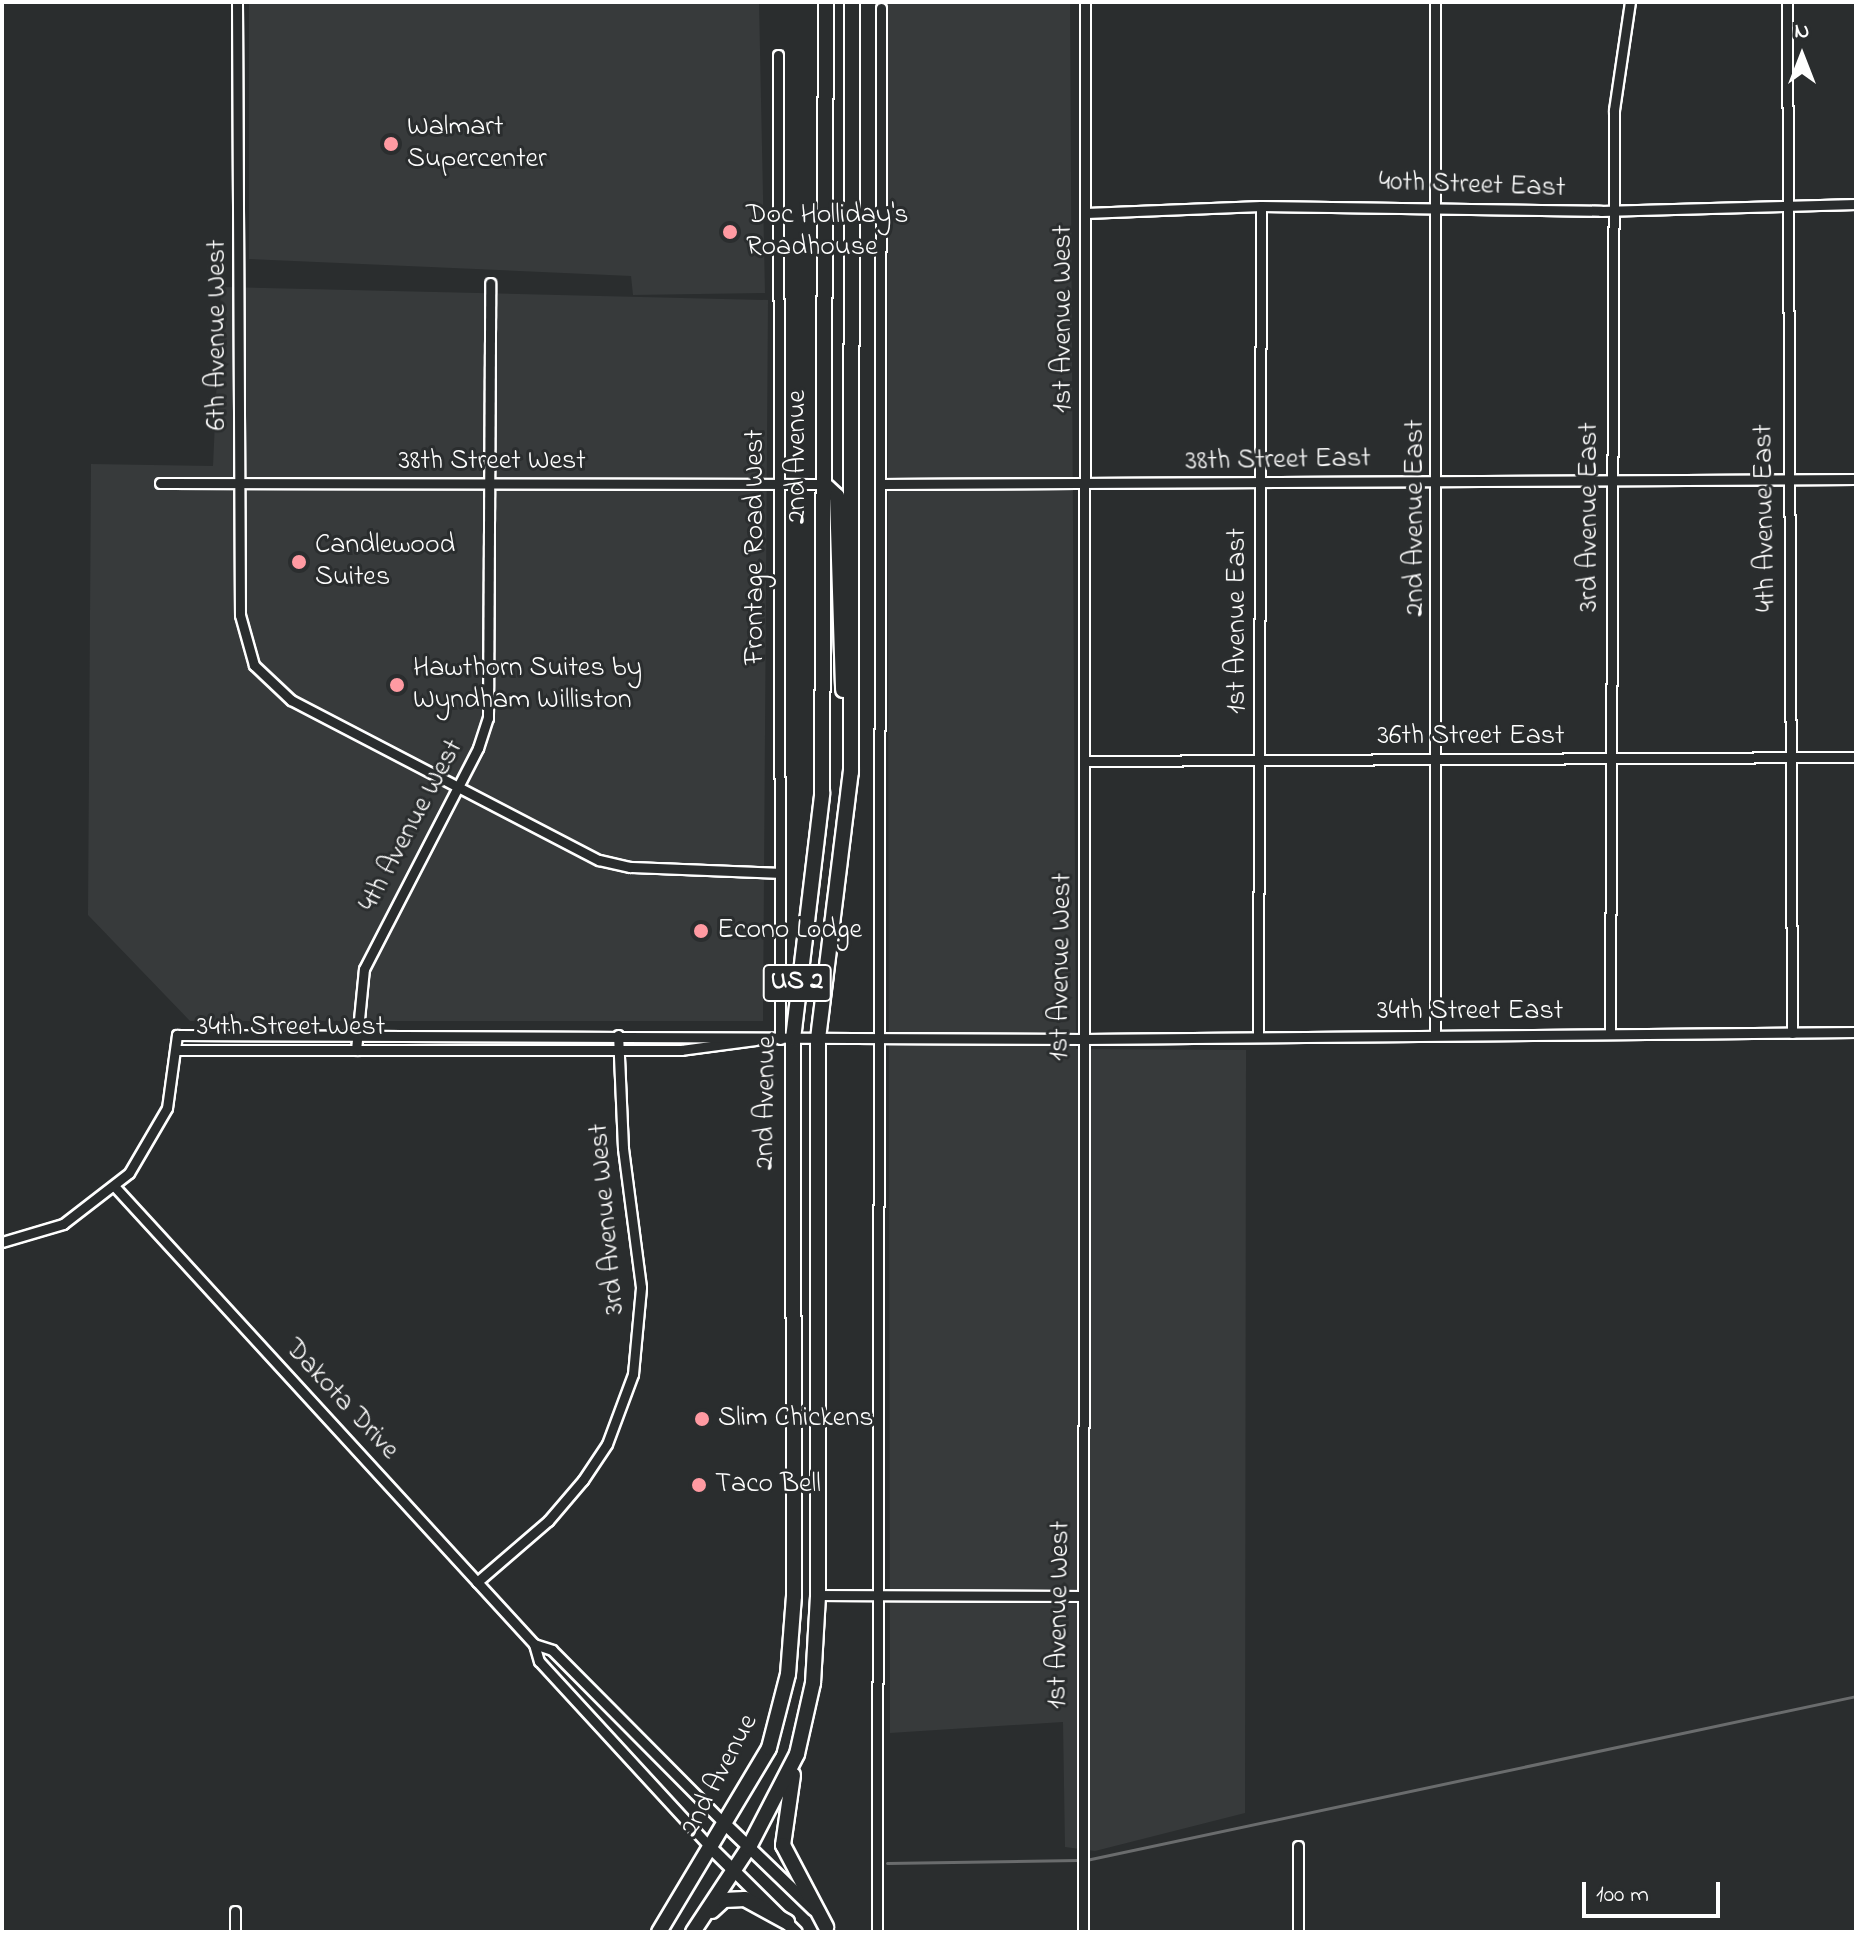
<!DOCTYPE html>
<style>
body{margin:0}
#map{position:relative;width:1858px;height:1934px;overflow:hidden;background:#2a2d2e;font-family:"Indie Flower",sans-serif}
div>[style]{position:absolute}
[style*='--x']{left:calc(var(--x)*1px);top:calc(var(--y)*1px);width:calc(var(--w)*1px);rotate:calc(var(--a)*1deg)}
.built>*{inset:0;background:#373a3b}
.stream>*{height:3px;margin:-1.5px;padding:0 1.5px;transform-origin:1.5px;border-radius:1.5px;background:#6a6c6d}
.roads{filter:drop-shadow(2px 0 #fff) drop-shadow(-2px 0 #fff) drop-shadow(0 2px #fff) drop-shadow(0 -2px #fff)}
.minor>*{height:9px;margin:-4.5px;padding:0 4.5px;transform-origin:4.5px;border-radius:4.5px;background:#2a2d2e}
.major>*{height:11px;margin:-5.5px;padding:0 5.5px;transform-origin:5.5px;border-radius:5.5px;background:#2a2d2e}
.highway>*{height:14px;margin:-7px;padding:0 7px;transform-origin:7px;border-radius:7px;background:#2a2d2e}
.dots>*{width:22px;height:22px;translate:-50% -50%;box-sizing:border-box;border:4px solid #2a2d2e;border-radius:50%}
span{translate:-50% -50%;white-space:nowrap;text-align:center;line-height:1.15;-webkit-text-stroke:6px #2a2d2e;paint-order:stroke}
.shield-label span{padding:2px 6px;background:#2a2d2e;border:2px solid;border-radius:6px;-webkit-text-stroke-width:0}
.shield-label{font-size:26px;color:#fff;font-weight:700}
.poi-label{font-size:28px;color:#fff}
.left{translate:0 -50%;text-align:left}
.street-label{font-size:28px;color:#fff}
.frame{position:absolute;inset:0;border:4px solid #fff;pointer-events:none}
.north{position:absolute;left:1762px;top:16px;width:80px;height:80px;-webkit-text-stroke:6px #2a2d2e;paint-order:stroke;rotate:0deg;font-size:22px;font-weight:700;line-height:32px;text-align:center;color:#fff}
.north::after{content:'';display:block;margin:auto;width:28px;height:36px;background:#fff;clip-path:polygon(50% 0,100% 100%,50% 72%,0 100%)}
.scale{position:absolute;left:1582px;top:1882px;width:138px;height:36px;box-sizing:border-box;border:4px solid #fff;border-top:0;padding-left:10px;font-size:24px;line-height:28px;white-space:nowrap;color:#fff;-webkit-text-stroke:6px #2a2d2e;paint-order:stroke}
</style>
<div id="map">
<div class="built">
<i style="clip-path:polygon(249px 2px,759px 2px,765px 293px,633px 295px,631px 276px,249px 259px)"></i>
<i style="clip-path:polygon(887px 2px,1070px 2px,1076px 1049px,1246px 1050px,1245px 1813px,1095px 1851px,1065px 1847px,1063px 1722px,890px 1733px)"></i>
<i style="clip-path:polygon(221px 287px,768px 300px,763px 1021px,190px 1021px,88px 915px,91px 464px,213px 466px)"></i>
</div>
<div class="stream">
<i style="--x:1086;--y:1860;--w:787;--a:-12.02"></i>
<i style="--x:887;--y:1863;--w:191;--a:-0.9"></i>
</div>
<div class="roads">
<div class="minor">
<i style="--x:237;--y:2;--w:613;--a:89.72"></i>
<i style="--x:240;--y:615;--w:52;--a:74.4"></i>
<i style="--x:254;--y:665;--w:51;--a:43.4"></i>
<i style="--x:291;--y:700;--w:347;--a:27.5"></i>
<i style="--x:599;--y:860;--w:32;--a:13"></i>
<i style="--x:630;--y:867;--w:148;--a:2.3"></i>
<i style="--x:1787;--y:2;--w:1031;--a:89.72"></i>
<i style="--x:778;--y:55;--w:984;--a:89.88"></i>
<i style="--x:1086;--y:213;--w:175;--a:-2.3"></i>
<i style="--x:1261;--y:206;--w:340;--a:0.8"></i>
<i style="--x:1601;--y:211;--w:255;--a:-1.6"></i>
<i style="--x:160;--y:483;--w:664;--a:0.09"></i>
<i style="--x:880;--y:484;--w:976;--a:-0.29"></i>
<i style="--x:1087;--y:761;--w:769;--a:-0.3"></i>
<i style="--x:1610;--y:1033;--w:923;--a:-89.75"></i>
<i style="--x:1614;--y:110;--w:109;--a:-81.6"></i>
<i style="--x:1435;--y:1034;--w:1032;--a:-90"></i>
<i style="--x:1258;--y:1036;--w:830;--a:-89.79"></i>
<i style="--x:177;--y:1050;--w:504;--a:0"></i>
<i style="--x:681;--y:1050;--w:75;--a:-7.7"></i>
<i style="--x:356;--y:1050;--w:81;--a:-84.4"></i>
<i style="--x:364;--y:969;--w:249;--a:-62.7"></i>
<i style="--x:478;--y:748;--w:32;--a:-72"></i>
<i style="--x:488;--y:718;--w:435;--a:-89.7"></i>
<i style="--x:115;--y:1187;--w:620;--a:47.48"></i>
<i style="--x:534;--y:1644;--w:18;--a:74"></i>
<i style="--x:539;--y:1661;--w:255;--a:47.4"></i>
<i style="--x:2;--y:1242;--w:64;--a:-16.4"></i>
<i style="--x:63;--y:1224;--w:83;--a:-37.7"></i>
<i style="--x:129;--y:1173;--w:75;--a:-59.7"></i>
<i style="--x:167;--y:1108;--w:74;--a:-82.2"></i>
<i style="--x:177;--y:1035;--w:907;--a:0.25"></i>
<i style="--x:1084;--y:1039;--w:772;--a:-0.52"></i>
<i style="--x:477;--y:1582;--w:94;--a:-40.7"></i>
<i style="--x:548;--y:1521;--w:54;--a:-49.5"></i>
<i style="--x:583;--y:1480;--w:43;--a:-56.3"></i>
<i style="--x:607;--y:1444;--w:75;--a:-69.6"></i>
<i style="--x:633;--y:1374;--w:87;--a:-84.7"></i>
<i style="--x:641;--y:1287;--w:140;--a:-97.4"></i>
<i style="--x:623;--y:1148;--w:113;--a:-92.5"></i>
<i style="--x:818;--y:1595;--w:264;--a:0.2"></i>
<i style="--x:534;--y:1644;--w:19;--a:18"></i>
<i style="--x:552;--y:1650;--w:247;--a:45.2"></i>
<i style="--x:1298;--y:1846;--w:86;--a:90"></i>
<i style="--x:235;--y:1932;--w:21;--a:-90"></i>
<i style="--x:877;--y:1932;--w:1924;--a:-89.88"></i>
<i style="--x:1083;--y:1932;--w:1930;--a:-89.94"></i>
</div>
<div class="major">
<i style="--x:726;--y:1825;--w:121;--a:44"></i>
<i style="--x:712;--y:1849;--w:118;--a:44.7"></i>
</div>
<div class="highway">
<i style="--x:824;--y:484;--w:18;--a:43"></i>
<i style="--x:837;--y:496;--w:194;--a:88.2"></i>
<i style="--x:793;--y:1775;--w:71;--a:98.1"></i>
<i style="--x:783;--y:1845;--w:93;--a:62.3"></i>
<i style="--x:712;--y:1911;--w:16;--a:-43"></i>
<i style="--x:724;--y:1900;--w:21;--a:-3"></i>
<i style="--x:745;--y:1899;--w:48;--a:28.7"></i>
<i style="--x:659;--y:1932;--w:214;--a:-59.1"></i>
<i style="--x:769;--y:1748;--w:76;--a:-75.6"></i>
<i style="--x:788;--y:1674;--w:78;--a:-85.6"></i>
<i style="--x:794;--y:1596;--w:557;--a:-90.1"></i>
<i style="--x:793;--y:1039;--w:247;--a:-83.2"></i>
<i style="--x:822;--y:794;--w:792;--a:-89.71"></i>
<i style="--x:693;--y:1932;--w:102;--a:-56.6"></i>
<i style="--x:749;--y:1847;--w:105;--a:-62.7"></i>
<i style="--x:797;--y:1754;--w:73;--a:-77.3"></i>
<i style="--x:813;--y:1683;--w:88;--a:-86.7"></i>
<i style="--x:818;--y:1595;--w:556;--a:-90"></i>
<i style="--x:818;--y:1039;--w:269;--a:-83"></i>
<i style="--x:851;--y:772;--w:770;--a:-89.93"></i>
</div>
</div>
<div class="dots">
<i style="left:391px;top:144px;background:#ff9aa2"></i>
<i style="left:730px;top:232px;background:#ff9aa2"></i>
<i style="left:299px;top:562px;background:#ff9aa2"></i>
<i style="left:397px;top:685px;background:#ff9aa2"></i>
<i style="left:701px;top:931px;background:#ff9aa2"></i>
<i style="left:702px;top:1419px;background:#ff9aa2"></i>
<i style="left:699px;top:1485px;background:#ff9aa2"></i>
</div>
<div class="shield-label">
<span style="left:797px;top:983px">US 2</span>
</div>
<div class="poi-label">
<span class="left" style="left:407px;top:144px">Walmart<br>Supercenter</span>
<span class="left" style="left:746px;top:232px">Doc Holliday's<br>Roadhouse</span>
<span class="left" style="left:315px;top:562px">Candlewood<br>Suites</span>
<span class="left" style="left:413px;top:685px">Hawthorn Suites by<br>Wyndham Williston</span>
<span class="left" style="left:717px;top:931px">Econo Lodge</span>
<span class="left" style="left:718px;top:1419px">Slim Chickens</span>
<span class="left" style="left:715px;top:1485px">Taco Bell</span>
</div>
<div class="street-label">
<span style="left:1472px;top:186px;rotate:2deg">40th Street East</span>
<span style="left:1064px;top:319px;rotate:-90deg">1st Avenue West</span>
<span style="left:218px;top:335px;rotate:-90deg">6th Avenue West</span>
<span style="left:798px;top:457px;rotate:-90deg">2nd Avenue</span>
<span style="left:1278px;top:461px;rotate:-1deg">38th Street East</span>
<span style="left:492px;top:462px">38th Street West</span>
<span style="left:1590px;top:517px;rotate:-90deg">3rd Avenue East</span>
<span style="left:1416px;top:518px;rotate:-90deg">2nd Avenue East</span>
<span style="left:1766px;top:518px;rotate:-91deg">4th Avenue East</span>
<span style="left:756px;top:547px;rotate:-90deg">Frontage Road West</span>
<span style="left:1238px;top:621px;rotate:-90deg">1st Avenue East</span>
<span style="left:1471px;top:737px">36th Street East</span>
<span style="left:412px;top:826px;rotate:-62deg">4th Avenue West</span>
<span style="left:1062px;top:967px;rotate:-89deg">1st Avenue West</span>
<span style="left:1470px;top:1012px">34th Street East</span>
<span style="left:291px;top:1028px">34th Street West</span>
<span style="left:767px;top:1103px;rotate:-89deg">2nd Avenue</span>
<span style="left:608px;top:1219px;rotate:-95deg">3rd Avenue West</span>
<span style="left:341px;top:1400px;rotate:47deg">Dakota Drive</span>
<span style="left:1060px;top:1615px;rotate:-89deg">1st Avenue West</span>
<span style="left:720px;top:1776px;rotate:-62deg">2nd Avenue</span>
</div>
<div class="frame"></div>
<div class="north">N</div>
<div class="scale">100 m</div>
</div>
